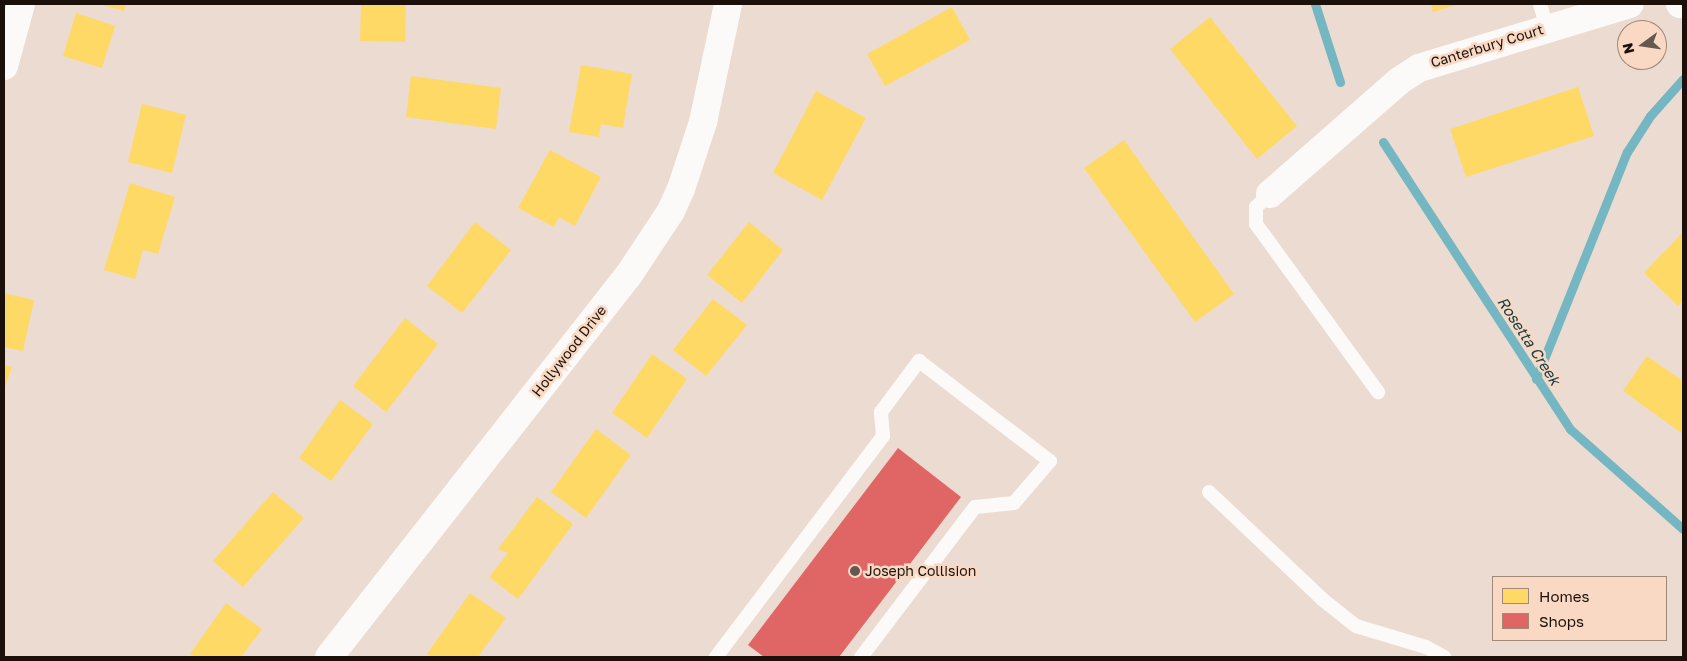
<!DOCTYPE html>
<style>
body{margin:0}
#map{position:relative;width:1687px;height:661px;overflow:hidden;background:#ecdbd0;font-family:"Golos Text",sans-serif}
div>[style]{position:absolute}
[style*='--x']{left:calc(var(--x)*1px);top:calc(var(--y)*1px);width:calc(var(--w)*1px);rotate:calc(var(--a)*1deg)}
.homes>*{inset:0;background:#ffd966}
.shops>*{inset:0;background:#e06666}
.stream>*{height:9px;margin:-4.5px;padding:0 4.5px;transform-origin:4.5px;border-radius:4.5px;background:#75b6c3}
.service>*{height:14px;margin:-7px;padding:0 7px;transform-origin:7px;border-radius:7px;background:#fcfaf8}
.minor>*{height:28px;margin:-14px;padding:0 14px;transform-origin:14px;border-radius:14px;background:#fcfaf8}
.dots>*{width:14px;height:14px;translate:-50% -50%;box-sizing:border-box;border:2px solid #f9d9c3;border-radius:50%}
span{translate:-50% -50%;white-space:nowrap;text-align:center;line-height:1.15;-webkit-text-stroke:5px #f9d9c3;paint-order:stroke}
.street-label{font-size:14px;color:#1c110a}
.poi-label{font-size:14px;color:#1c110a}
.left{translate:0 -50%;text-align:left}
.water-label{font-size:15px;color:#13404a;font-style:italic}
.frame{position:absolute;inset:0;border:5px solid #1c110a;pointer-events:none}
.legend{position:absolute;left:1492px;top:576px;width:175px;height:65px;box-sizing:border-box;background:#f9d9c3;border:1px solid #a18979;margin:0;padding:6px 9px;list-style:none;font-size:15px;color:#1c110a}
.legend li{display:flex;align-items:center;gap:10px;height:25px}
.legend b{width:25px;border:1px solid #a18979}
.north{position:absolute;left:1617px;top:20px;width:50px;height:50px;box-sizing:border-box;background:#f9d9c3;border:1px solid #a18979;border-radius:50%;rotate:256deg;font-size:14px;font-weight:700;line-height:20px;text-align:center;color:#1c110a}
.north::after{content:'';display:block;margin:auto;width:18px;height:22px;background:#65584f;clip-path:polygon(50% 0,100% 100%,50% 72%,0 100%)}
</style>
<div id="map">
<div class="homes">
<i style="clip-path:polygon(98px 4px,126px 4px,124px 11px)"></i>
<i style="clip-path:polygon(361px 4px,406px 4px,405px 42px,360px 41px)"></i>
<i style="clip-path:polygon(1431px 4px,1460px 4px,1433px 12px)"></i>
<i style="clip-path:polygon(952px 7px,970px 40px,885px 86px,867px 54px)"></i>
<i style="clip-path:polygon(76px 13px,115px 26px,102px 68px,63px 56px)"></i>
<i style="clip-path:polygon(1210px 17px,1297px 126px,1257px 159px,1170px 49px)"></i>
<i style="clip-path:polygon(581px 65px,632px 74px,623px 128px,601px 124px,599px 137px,569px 132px)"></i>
<i style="clip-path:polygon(411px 76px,501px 88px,496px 129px,406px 117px)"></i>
<i style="clip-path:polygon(1578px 87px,1594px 136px,1466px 177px,1450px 129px)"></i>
<i style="clip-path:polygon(816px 91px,866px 118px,822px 200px,773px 173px)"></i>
<i style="clip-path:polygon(142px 104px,186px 115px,172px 173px,128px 162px)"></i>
<i style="clip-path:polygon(1124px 140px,1234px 294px,1195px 322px,1084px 168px)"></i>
<i style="clip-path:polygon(550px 150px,601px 177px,575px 226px,559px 217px,554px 227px,518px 208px)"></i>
<i style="clip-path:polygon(130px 183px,175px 197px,158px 254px,143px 250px,135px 279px,104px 270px)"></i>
<i style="clip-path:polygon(475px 222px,511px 250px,462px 313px,427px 286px)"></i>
<i style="clip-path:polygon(749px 222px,783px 250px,742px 303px,707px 275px)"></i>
<i style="clip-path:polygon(1683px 232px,1683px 300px,1678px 306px,1644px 273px)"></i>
<i style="clip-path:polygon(4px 293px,34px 300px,23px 351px,4px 347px)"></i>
<i style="clip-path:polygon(713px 299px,747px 325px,706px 376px,673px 350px)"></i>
<i style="clip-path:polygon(405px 318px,438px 344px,386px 412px,353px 386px)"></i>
<i style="clip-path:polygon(652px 354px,687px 379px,647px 438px,612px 413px)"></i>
<i style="clip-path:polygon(1647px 356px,1683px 381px,1683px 434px,1623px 391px)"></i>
<i style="clip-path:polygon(4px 365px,12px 367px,4px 390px)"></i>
<i style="clip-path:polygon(340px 400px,373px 424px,331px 481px,299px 458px)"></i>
<i style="clip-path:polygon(596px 429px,631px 455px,586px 518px,551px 492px)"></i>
<i style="clip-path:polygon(273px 492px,304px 518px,243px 587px,213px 561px)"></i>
<i style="clip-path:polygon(537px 497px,573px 524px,518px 599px,489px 577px,508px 553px,498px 549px)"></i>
<i style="clip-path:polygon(470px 593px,506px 618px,478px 657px,432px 657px,427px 654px)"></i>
<i style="clip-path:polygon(226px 603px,262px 629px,241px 657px,195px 657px,190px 654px)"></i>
</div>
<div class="shops">
<i style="clip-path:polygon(898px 448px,961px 497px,839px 657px,764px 657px,748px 645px)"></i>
</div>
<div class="stream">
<i style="--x:1315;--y:4;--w:82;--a:72.2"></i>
<i style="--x:1383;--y:142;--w:343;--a:56.9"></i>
<i style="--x:1570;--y:429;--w:151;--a:41.5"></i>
<i style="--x:1536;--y:379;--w:245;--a:-68.2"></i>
<i style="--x:1627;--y:152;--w:43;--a:-57.4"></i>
<i style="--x:1650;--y:116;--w:50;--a:-48.3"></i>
</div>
<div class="service">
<i style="--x:1540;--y:4;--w:25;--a:74"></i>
<i style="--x:1270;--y:194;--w:19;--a:137"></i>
<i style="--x:1256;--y:207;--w:17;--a:90"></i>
<i style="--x:1256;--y:224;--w:208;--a:54"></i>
<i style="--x:1209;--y:492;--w:156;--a:43.4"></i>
<i style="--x:1322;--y:599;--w:43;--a:38.5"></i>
<i style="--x:1356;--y:626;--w:73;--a:16.7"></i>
<i style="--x:1426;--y:647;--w:21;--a:29"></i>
<i style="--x:716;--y:657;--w:277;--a:-52.9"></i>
<i style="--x:883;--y:436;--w:24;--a:-95"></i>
<i style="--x:881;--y:412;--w:64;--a:-53.3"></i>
<i style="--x:919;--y:361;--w:165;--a:37.4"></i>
<i style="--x:1050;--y:461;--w:55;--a:130.6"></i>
<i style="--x:1014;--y:503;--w:39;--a:174"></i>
<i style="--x:975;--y:507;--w:188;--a:127.2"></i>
</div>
<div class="minor">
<i style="--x:1680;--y:4;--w:3;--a:0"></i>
<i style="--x:4;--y:66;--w:64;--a:-74.7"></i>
<i style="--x:1270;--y:194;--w:171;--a:-41.2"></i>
<i style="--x:1399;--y:81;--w:24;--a:-33"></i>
<i style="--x:1419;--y:68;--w:220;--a:-16.9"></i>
<i style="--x:329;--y:657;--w:484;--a:-51.9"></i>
<i style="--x:628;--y:276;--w:78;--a:-56.5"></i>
<i style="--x:671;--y:211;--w:24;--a:-66"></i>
<i style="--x:681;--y:189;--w:71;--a:-71.8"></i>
<i style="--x:703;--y:122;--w:121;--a:-78"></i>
</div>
<div class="dots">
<i style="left:855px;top:571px;background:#65584f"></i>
</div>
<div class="street-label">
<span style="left:1487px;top:46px;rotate:-17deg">Canterbury Court</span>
<span style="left:569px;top:351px;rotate:-52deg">Hollywood Drive</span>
</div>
<div class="poi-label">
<span class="left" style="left:865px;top:571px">Joseph Collision</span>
</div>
<div class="water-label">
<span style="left:1529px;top:341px;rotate:57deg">Rosetta Creek</span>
</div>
<div class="frame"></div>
<ul class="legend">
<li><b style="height:14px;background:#ffd966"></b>Homes</li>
<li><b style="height:14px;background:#e06666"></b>Shops</li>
</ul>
<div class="north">N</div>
</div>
